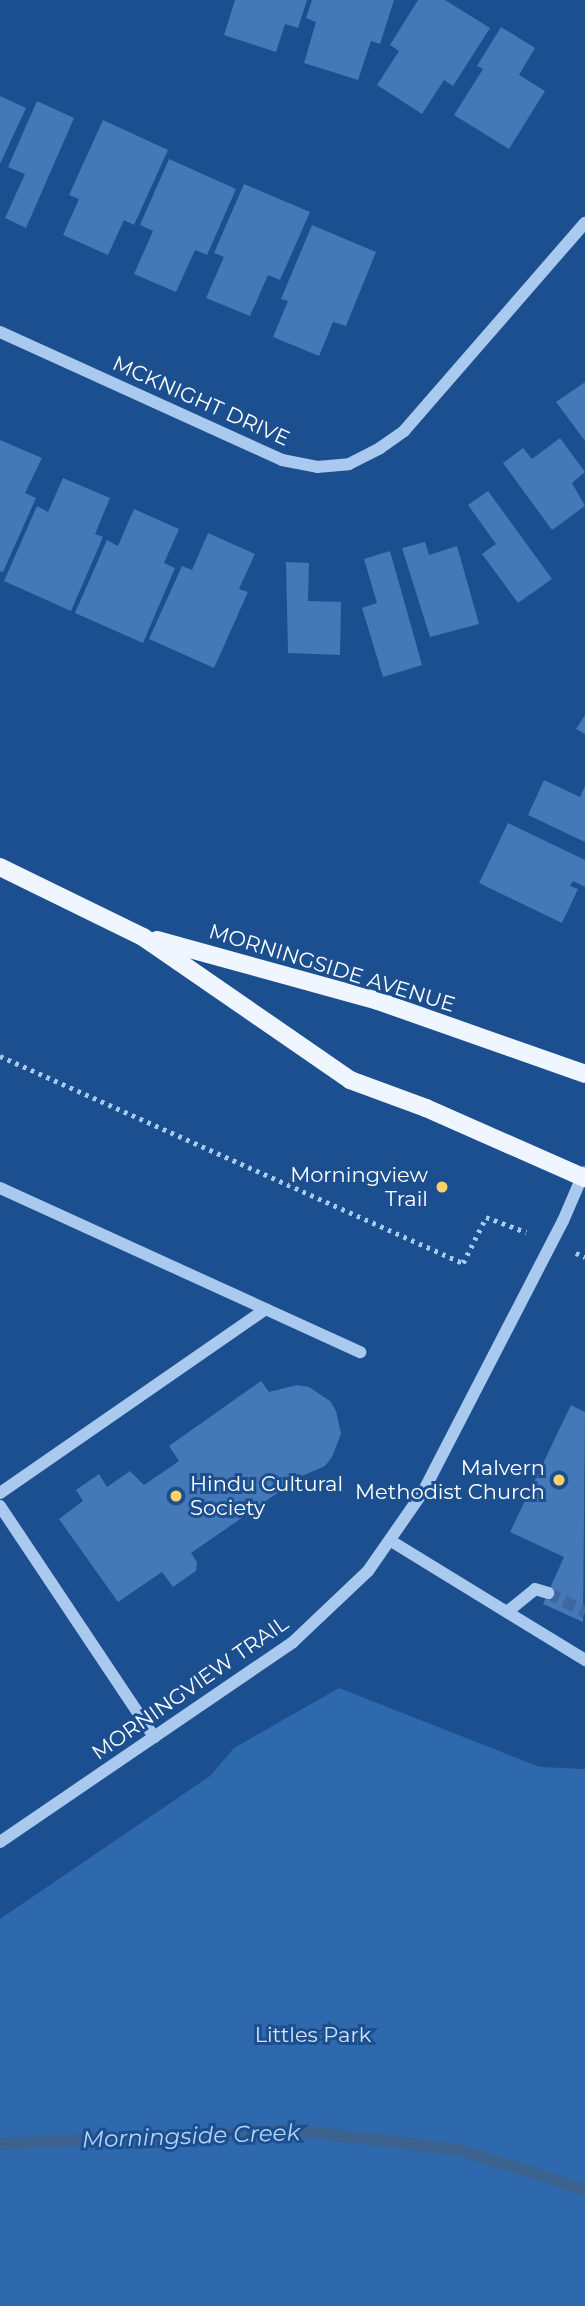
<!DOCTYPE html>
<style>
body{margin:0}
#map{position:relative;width:585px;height:2306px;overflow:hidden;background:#1b4f8f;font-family:Montserrat,sans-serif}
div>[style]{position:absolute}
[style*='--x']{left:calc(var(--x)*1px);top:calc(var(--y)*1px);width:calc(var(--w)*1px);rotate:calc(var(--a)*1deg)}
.green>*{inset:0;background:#2e69ad}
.stream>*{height:12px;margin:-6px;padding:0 6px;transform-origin:6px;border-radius:6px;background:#3c6290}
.building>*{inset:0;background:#4478b7}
.minor-tunnel>*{height:12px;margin-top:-6px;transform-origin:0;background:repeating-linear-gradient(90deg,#3d69a0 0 12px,transparent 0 18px)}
.path>*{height:4.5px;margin-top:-2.25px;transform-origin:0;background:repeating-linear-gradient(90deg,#a9c9ee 0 3.5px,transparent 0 8.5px)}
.minor>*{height:12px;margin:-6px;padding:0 6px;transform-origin:6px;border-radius:6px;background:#a9c9ee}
.major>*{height:18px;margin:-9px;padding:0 9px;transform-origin:9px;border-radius:9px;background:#f0f6ff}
.dots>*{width:19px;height:19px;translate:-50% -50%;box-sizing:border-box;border:4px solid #1b4f8f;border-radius:50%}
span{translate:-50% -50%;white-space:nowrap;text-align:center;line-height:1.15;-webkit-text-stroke:6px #1b4f8f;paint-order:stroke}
.street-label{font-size:21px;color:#fff}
.poi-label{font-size:21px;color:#fff}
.right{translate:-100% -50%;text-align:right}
.left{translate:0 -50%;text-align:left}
.park-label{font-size:21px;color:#cfe3fa}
.water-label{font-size:23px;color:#b5d3f5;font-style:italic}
</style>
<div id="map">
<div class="green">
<i style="clip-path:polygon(339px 1688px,540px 1767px,585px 1769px,585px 2306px,0 2306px,0 1919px,210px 1776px,234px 1748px)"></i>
</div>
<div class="stream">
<i style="--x:0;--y:2144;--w:292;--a:-2.7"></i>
<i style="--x:292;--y:2130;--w:169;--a:6.8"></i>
<i style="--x:460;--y:2150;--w:131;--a:17.7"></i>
</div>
<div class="building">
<i style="clip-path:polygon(235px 0,307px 0,298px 28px,285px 24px,276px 52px,224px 35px)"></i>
<i style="clip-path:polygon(312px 0,394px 0,380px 44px,371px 41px,358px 80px,304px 63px,316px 22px,306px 18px)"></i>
<i style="clip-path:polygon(418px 0,445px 0,490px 28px,453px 86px,444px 80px,422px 114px,377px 85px,399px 51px,390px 45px)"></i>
<i style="clip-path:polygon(501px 27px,535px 48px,519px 75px,545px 91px,509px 149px,454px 115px,483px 69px,477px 66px)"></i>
<i style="clip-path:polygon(0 96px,26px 108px,0 164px)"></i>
<i style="clip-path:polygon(37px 101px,74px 118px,26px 228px,5px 218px,25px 174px,8px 167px)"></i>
<i style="clip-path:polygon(103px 120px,168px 150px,134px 225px,124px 220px,108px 255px,63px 235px,79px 199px,69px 195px)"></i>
<i style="clip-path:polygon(169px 159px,236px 189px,207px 255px,195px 250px,176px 292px,134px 274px,153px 231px,140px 225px)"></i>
<i style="clip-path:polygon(244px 184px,310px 212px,280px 280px,268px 275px,250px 316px,206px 298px,224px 257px,214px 253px)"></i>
<i style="clip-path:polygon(312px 225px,376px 252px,346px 326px,333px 322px,319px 356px,273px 337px,288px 301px,281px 299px)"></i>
<i style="clip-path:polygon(585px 382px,585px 441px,556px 402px)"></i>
<i style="clip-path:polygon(560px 438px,585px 472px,572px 483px,585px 506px,552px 530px,503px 463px,523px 448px,532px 459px)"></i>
<i style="clip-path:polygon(0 440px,42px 458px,25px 493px,36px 498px,3px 572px,0 571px)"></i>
<i style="clip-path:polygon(63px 478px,110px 498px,95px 534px,103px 537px,71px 611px,4px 581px,37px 506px,48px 512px)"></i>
<i style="clip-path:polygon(488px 491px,552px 579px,518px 603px,482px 554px,496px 544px,468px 505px)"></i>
<i style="clip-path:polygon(134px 509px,179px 529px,164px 563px,175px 568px,143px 643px,75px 613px,107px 540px,118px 546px)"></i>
<i style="clip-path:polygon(208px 533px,255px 554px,239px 589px,248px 592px,214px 668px,149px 639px,182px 566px,192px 570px)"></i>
<i style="clip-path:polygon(425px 542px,429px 555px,457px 546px,479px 624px,430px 637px,402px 548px)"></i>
<i style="clip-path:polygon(390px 551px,422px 665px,383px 677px,362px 608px,377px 603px,364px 559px)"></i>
<i style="clip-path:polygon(286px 562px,309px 563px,308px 601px,341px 602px,340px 655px,288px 653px)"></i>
<i style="clip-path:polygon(585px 715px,585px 734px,576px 729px)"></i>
<i style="clip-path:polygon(544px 780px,580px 797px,585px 786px,585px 842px,528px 815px)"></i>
<i style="clip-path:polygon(508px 823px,585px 860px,585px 887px,573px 881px,570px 886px,578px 889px,562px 923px,479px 883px)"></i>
<i style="clip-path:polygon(261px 1381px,269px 1392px,297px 1385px,309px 1387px,330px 1401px,336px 1411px,341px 1434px,332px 1457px,325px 1466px,302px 1476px,191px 1553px,197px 1562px,196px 1571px,173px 1587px,162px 1572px,118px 1602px,59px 1519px,83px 1501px,76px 1490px,99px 1474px,107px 1487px,130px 1471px,144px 1485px,179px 1461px,169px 1446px)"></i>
<i style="clip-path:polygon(571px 1405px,585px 1412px,583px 1622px,543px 1604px,564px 1557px,510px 1532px)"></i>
</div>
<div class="minor-tunnel">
<i style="--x:548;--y:1593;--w:42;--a:27.2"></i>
</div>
<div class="path">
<i style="--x:0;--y:1056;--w:507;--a:24.09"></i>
<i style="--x:463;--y:1263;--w:51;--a:-63.4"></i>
<i style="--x:486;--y:1217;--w:43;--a:20.6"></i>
<i style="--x:576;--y:1253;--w:10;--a:24"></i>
</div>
<div class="minor">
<i style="--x:0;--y:332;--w:310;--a:24.4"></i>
<i style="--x:282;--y:460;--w:36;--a:11"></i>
<i style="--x:317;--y:467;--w:32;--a:-5"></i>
<i style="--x:349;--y:464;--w:35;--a:-27"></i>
<i style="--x:380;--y:448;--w:29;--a:-35"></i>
<i style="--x:404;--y:431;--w:276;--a:-49"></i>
<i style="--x:0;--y:1188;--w:396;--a:24.5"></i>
<i style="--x:0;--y:1493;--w:323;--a:-34.7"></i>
<i style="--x:0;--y:1506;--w:278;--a:56.3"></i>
<i style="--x:391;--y:1541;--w:228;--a:31.5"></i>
<i style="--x:507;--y:1612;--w:36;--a:-39"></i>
<i style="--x:535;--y:1589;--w:14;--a:17"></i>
<i style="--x:0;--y:1842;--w:355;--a:-34.3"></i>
<i style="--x:293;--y:1642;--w:103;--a:-43.4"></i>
<i style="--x:368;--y:1571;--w:96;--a:-55.2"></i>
<i style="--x:423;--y:1492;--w:305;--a:-62.7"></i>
<i style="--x:563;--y:1221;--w:53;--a:-66.8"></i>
</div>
<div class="major">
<i style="--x:0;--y:867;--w:159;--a:26.1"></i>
<i style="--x:143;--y:937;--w:252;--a:34.6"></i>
<i style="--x:350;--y:1080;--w:81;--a:20.2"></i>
<i style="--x:426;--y:1108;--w:174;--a:23.8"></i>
<i style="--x:157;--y:940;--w:229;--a:15.4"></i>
<i style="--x:378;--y:1001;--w:219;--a:19.4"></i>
</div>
<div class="dots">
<i style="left:442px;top:1187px;background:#ffd166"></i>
<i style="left:559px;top:1480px;background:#ffd166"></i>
<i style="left:176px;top:1496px;background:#ffd166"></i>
</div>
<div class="street-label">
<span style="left:201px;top:401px;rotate:24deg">MCKNIGHT DRIVE</span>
<span style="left:332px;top:968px;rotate:17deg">MORNINGSIDE AVENUE</span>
<span style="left:190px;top:1688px;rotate:-35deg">MORNINGVIEW TRAIL</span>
</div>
<div class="poi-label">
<span class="right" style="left:428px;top:1187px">Morningview<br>Trail</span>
<span class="right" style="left:545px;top:1480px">Malvern<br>Methodist Church</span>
<span class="left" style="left:190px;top:1496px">Hindu Cultural<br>Society</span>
</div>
<div class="park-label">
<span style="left:313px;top:2035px">Littles Park</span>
</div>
<div class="water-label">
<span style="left:191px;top:2136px;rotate:-2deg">Morningside Creek</span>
</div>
</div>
